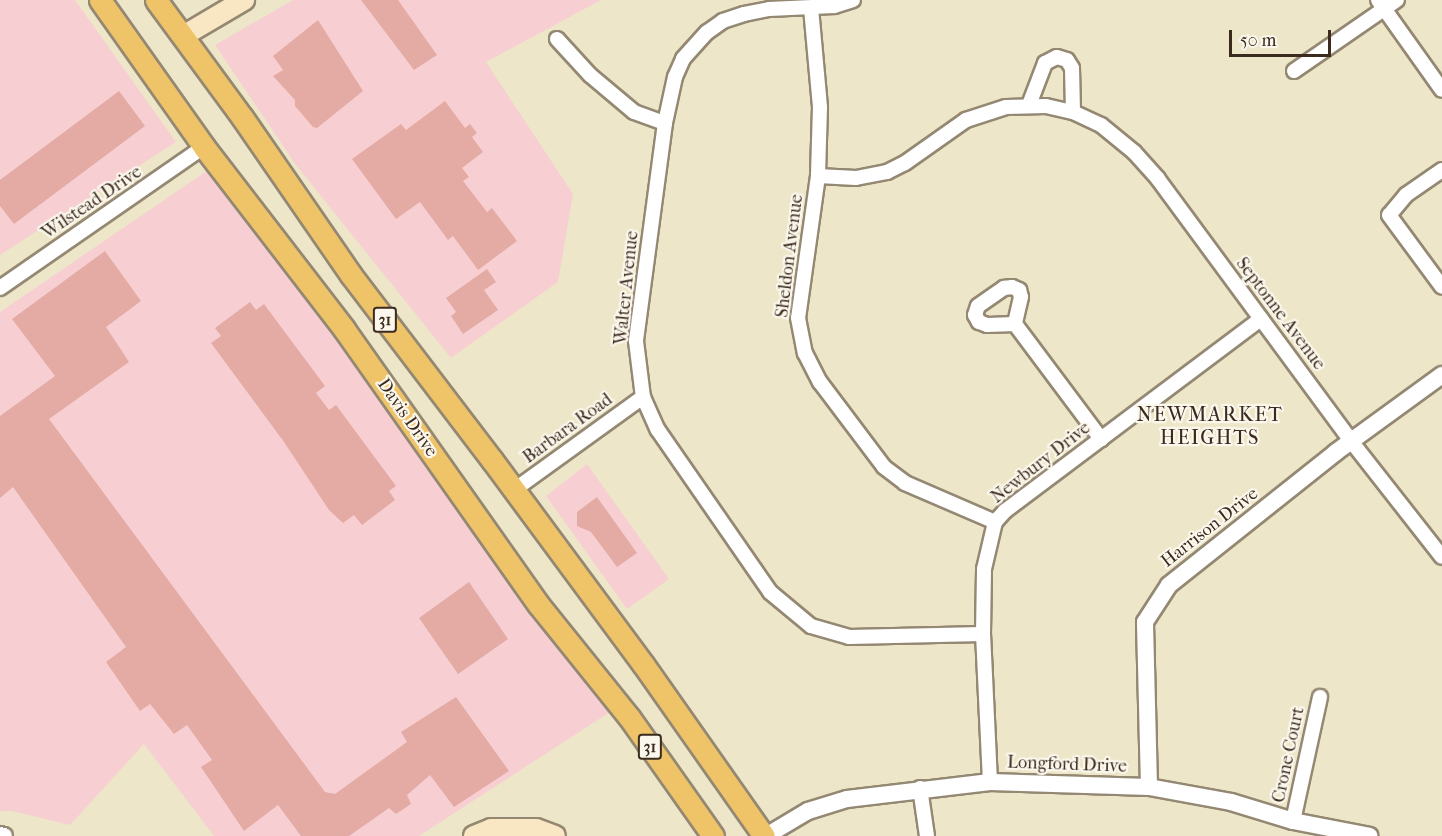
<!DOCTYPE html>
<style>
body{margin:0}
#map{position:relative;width:1442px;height:836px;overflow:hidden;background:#ede6c8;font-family:"IM FELL French Canon",serif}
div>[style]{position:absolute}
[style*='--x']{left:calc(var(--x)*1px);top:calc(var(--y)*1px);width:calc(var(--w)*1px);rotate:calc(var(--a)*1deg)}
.built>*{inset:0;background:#f7cfd2}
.building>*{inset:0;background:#e3aba3}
.roads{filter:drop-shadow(2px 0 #948873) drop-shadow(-2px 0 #948873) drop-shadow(0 2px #948873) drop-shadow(0 -2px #948873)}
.minor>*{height:14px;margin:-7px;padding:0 7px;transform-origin:7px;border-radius:7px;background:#fff}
.tertiary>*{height:16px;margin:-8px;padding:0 8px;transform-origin:8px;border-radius:8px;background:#fff}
.secondary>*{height:20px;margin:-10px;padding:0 10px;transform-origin:10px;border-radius:10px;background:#f9e7c3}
.primary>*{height:21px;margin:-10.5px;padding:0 10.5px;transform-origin:10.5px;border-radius:10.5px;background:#efc469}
span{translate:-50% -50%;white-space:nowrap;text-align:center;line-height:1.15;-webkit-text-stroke:4.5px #fbf7ec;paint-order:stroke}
.shield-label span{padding:2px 4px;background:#fbf7ec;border:2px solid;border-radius:4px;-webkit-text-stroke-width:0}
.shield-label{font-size:16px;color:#3b2a1e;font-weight:700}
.street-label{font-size:18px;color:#3b2a1e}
.neighbourhood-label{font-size:20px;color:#3b2a1e;letter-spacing:1.5px}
.scale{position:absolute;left:1229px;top:30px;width:102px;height:27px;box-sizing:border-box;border:3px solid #3b2a1e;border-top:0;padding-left:8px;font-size:18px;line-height:21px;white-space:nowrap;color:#3b2a1e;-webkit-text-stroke:4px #fbf7ec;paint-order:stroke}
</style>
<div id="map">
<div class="built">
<i style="clip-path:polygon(0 0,75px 0,176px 142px,0 255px)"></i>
<i style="clip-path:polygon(293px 0,601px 0,486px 62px,573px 194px,558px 282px,451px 358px,296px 165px,215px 45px)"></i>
<i style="clip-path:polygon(214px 166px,610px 712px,419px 836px,214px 836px,144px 744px,70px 825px,12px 811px,0 811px,0 312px)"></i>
<i style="clip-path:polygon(587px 464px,669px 579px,627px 609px,546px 496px)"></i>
</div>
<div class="building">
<i style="clip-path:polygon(361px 0,398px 0,437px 55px,414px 70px)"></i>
<i style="clip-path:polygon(318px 20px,363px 91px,317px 128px,313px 127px,295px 106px,295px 100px,273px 76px,283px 70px,273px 56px)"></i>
<i style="clip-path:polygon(119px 91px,145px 126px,14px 224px,0 206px,0 180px)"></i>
<i style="clip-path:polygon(445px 101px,465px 128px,470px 124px,477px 133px,472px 137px,483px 152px,462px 168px,469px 177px,463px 181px,487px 212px,492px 208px,517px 241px,478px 270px,453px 236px,448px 240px,420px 202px,396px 219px,352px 159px,401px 124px,406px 130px)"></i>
<i style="clip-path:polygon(105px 251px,141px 301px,106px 327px,129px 362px,49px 419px,325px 792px,335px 794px,407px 742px,401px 732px,456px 697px,509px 771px,454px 807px,430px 775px,407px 795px,411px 804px,396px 814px,389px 808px,349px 836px,301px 836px,278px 805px,244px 831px,201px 767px,212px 760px,187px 725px,174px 734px,150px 704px,140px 711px,106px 662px,126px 647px,13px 487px,0 498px,0 416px,55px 376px,12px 319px)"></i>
<i style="clip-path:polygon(487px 269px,496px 282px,484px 290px,498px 310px,463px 334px,451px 316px,456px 312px,446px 298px)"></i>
<i style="clip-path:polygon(250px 302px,256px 310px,264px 304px,325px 386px,316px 393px,329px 410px,336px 405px,396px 486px,389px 491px,395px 500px,362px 525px,354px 515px,343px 523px,329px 510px,284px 442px,211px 343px,221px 336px,215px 328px)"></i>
<i style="clip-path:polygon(597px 497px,637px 553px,617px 567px,591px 532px,577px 526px,577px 512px)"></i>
<i style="clip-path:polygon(469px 582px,508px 639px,458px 674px,419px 618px)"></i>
</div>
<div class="roads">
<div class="minor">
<i style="--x:853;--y:0;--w:20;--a:162"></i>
<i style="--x:834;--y:6;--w:65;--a:177.4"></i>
<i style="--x:769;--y:9;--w:25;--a:169"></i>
<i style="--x:744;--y:14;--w:22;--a:162"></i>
<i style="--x:723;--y:21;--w:19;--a:145"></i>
<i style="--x:707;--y:32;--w:36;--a:132"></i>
<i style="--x:683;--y:59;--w:20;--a:114"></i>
<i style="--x:675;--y:77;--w:47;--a:102.3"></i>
<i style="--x:665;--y:123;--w:220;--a:97.6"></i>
<i style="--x:636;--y:341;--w:56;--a:82.9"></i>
<i style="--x:643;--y:397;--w:36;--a:66"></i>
<i style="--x:658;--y:430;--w:197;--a:55.3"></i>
<i style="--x:770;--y:592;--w:53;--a:39.7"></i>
<i style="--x:811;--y:626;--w:40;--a:16"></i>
<i style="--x:849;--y:637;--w:134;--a:-1.3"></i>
<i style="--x:1378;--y:0;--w:110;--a:54.6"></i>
<i style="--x:811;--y:8;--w:99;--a:84.8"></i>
<i style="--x:820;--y:107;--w:69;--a:91.7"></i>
<i style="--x:818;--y:176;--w:143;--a:98"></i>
<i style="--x:798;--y:318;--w:36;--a:79"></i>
<i style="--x:805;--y:353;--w:33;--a:63"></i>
<i style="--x:820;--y:382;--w:106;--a:53"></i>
<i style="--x:884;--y:467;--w:26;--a:37"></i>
<i style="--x:905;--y:483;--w:98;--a:23.4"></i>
<i style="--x:557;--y:39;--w:49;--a:47.5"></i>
<i style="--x:590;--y:75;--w:57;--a:40.1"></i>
<i style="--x:634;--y:112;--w:33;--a:20"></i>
<i style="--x:1294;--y:71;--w:125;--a:-34.6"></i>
<i style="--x:1029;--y:105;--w:45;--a:-69.1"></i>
<i style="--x:1045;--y:63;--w:13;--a:-27"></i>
<i style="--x:1057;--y:57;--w:10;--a:17"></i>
<i style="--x:1067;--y:60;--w:9;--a:58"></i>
<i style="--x:1072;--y:68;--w:44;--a:88.7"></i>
<i style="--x:1442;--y:170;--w:44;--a:145.2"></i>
<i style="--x:1406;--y:195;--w:26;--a:130"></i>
<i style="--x:1389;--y:215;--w:89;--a:53.6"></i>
<i style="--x:818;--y:176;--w:38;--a:3"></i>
<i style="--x:856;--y:178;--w:32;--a:-11"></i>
<i style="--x:887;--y:172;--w:20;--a:-27"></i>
<i style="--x:905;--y:163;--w:75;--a:-35.2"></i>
<i style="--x:966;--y:120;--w:42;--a:-18"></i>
<i style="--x:1006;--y:107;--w:40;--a:-1.4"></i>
<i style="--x:1046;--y:106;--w:28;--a:13"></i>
<i style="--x:1073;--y:112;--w:31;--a:25"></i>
<i style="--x:1101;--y:125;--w:43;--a:39.3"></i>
<i style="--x:1134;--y:152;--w:36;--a:48"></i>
<i style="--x:1158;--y:179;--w:325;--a:53.6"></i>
<i style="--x:1351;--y:441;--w:147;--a:51.9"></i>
<i style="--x:1012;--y:287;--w:8;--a:23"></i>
<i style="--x:1019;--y:290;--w:7;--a:74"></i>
<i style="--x:1021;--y:297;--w:28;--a:103"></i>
<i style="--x:1015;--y:324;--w:28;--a:178"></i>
<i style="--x:987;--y:325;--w:9;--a:-159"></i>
<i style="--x:979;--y:322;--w:8;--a:-120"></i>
<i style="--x:975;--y:315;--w:9;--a:-72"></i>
<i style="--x:978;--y:306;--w:32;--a:-35"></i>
<i style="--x:1004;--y:288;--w:8;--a:-7"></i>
<i style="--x:0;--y:288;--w:248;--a:-34.7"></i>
<i style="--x:1015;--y:324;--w:144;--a:53.2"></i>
<i style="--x:514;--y:490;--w:159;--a:-35.8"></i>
<i style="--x:990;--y:782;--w:148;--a:-92.7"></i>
<i style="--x:983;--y:634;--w:65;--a:-89.1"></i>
<i style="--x:984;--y:569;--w:48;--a:-76.8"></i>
<i style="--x:995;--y:522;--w:15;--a:-48"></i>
<i style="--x:1005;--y:511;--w:320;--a:-36.9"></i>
<i style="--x:920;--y:788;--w:49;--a:81.7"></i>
<i style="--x:1293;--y:821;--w:127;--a:-77.7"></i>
</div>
<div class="tertiary">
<i style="--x:1149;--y:787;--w:165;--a:-91.4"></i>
<i style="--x:1145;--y:622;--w:44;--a:-57"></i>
<i style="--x:1169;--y:585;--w:213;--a:-38.5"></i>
<i style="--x:1336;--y:452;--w:131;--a:-36"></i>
<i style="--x:0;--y:835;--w:4;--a:14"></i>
<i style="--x:766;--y:836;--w:49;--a:-30.8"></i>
<i style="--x:808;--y:811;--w:41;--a:-17.1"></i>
<i style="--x:847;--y:799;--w:144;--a:-6.8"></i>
<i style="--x:990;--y:782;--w:159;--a:1.8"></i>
<i style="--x:1149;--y:787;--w:83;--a:10.4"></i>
<i style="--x:1231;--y:802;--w:65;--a:17"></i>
<i style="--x:1293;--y:821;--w:78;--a:11"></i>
</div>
<div class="secondary">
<i style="--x:183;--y:36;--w:71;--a:-30.5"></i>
<i style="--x:474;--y:836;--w:18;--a:-22"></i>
<i style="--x:491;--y:829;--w:45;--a:0"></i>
<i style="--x:536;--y:829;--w:20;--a:20"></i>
</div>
<div class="primary">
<i style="--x:100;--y:0;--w:180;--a:54.7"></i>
<i style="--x:204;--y:147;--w:230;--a:52.4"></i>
<i style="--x:344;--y:329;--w:337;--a:54.8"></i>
<i style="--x:538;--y:604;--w:145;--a:51.2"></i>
<i style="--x:629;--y:717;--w:146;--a:54.8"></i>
<i style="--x:156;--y:0;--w:145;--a:53.7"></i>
<i style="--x:242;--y:117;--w:192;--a:55.4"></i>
<i style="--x:351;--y:275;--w:233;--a:52.7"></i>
<i style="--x:492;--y:460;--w:254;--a:53.5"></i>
<i style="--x:643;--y:664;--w:210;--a:54.9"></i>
</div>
</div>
<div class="shield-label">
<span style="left:385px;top:320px">31</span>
<span style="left:650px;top:747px">31</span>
</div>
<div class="street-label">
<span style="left:92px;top:203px;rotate:-34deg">Wilstead Drive</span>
<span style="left:790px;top:256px;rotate:-83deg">Sheldon Avenue</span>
<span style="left:627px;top:288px;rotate:-84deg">Walter Avenue</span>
<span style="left:1280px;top:314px;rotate:53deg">Septonne Avenue</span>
<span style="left:407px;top:418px;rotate:55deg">Davis Drive</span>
<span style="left:568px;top:429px;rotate:-36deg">Barbara Road</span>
<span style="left:1041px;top:463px;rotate:-38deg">Newbury Drive</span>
<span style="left:1210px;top:528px;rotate:-38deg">Harrison Drive</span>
<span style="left:1289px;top:755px;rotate:-78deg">Crone Court</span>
<span style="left:1067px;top:765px;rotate:2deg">Longford Drive</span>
</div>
<div class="neighbourhood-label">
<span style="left:1210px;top:426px">NEWMARKET<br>HEIGHTS</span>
</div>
<div class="scale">50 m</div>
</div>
